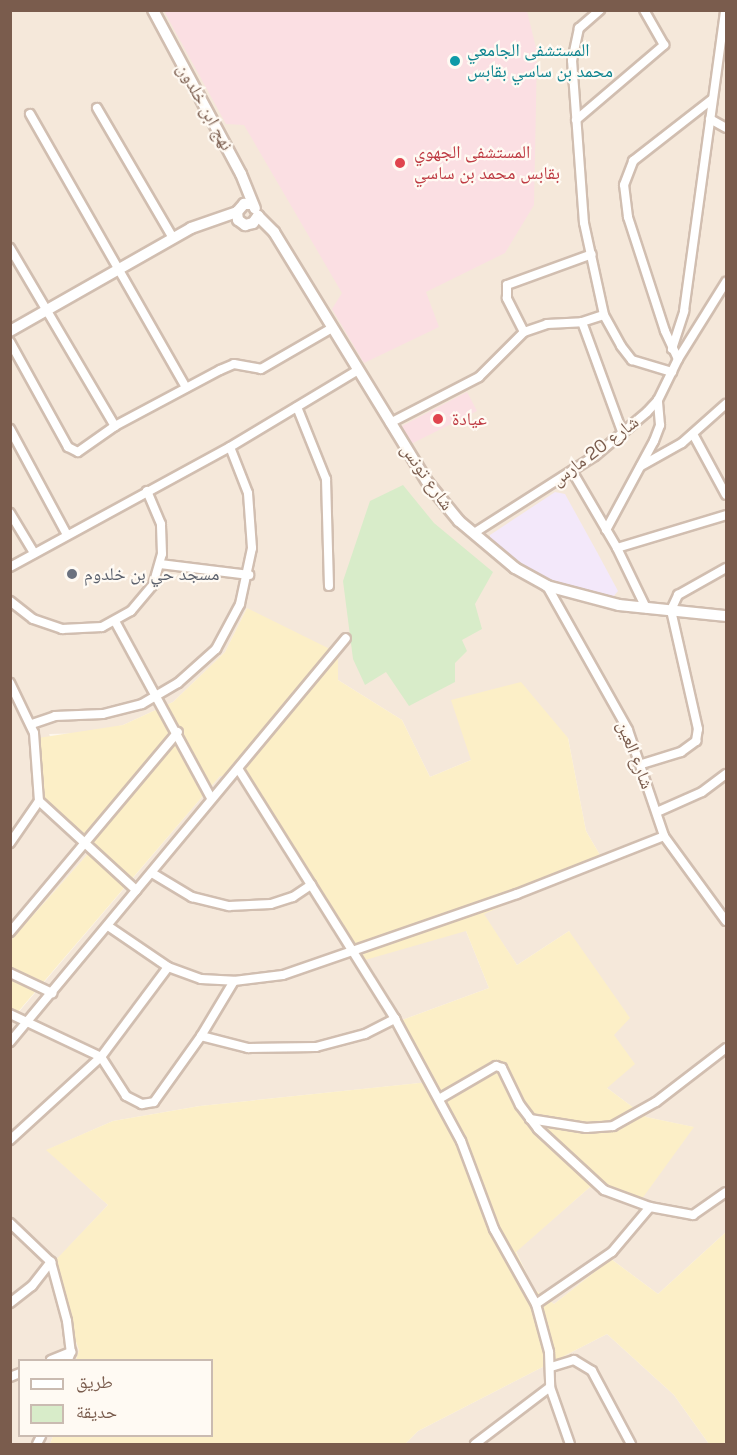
<!DOCTYPE html>
<meta charset="utf-8">
<style>
body{margin:0}
#map{position:relative;width:737px;height:1455px;overflow:hidden;background:#fdf6ec;font-family:"Space Grotesk","Noto Naskh Arabic",sans-serif}
div>[style]{position:absolute}
[style*='--x']{left:calc(var(--x)*1px);top:calc(var(--y)*1px);width:calc(var(--w)*1px);rotate:calc(var(--a)*1deg)}
.residential>*{inset:0;background:#f5e8da}
.education>*{inset:0;background:#f3e8fa}
.medical>*{inset:0;background:#fbdfe3}
.green>*{inset:0;background:#d8ecc9}
.sand>*{inset:0;background:#fcefc7}
.roads{filter:drop-shadow(2px 0 #d1beb0) drop-shadow(-2px 0 #d1beb0) drop-shadow(0 2px #d1beb0) drop-shadow(0 -2px #d1beb0)}
.street>*{height:8px;margin:-4px;padding:0 4px;transform-origin:4px;border-radius:4px;background:#fff}
.secondary>*{height:10px;margin:-5px;padding:0 5px;transform-origin:5px;border-radius:5px;background:#fff}
.dots>*{width:16px;height:16px;translate:-50% -50%;box-sizing:border-box;border:3px solid #fffaf3;border-radius:50%}
span{translate:-50% -50%;white-space:nowrap;text-align:center;line-height:1.15;-webkit-text-stroke:4.5px #fffaf3;paint-order:stroke}
.culture-label{font-size:18px;color:#0d838f}
.left{translate:0 -50%;text-align:left}
.street-label{font-size:18px;color:#7a5c4d}
.health-label{font-size:18px;color:#be3a42}
.worship-label{font-size:18px;color:#5b616d}
.frame{position:absolute;inset:0;border:12px solid #7a5c4d;pointer-events:none}
.legend{position:absolute;left:18px;top:1359px;width:195px;height:78px;box-sizing:border-box;background:#fffaf3;border:2px solid #cabbb1;margin:0;padding:8px 10px;list-style:none;font-size:18px;color:#7a5c4d}
.legend li{display:flex;align-items:center;gap:12px;height:30px}
.legend b{width:30px;border:2px solid #cabbb1}
</style>
<div id="map">
<div class="residential">
<i style="clip-path:polygon(11px 11px,726px 11px,726px 1232px,658px 1294px,611px 1259px,554px 1304px,534px 1289px,516px 1251px,590px 1187px,693px 1127px,646px 1117px,607px 1088px,614px 1035px,569px 931px,517px 965px,483px 914px,604px 862px,586px 831px,568px 738px,471px 760px,430px 777px,402px 720px,338px 680px,247px 608px,225px 652px,173px 702px,123px 725px,89px 733px,49px 734px,94px 847px,11px 940px)"></i>
<i style="clip-path:polygon(220px 776px,248px 778px,466px 931px,489px 988px,394px 1023px,430px 1082px,200px 1106px,113px 1121px,47px 1150px,108px 1205px,49px 1268px,79px 1351px,76px 1360px,20px 1360px,20px 1436px,53px 1436px,50px 1444px,11px 1444px,11px 1021px)"></i>
<i style="clip-path:polygon(607px 1334px,674px 1395px,709px 1444px,405px 1444px,418px 1431px)"></i>
</div>
<div class="education">
<i style="clip-path:polygon(555px 492px,565px 494px,597px 552px,618px 591px,613px 597px,557px 584px,528px 571px,490px 543px,490px 535px)"></i>
</div>
<div class="medical">
<i style="clip-path:polygon(164px 11px,527px 11px,537px 52px,534px 205px,505px 253px,426px 292px,439px 327px,364px 363px,332px 309px,342px 293px,244px 125px,226px 124px)"></i>
<i style="clip-path:polygon(467px 392px,477px 411px,409px 445px,400px 427px)"></i>
</div>
<div class="green">
<i style="clip-path:polygon(403px 485px,434px 523px,493px 572px,475px 604px,482px 629px,462px 640px,467px 651px,455px 663px,455px 682px,409px 706px,386px 672px,365px 685px,353px 659px,343px 581px,370px 501px)"></i>
</div>
<div class="sand">
<i style="clip-path:polygon(247px 608px,338px 653px,338px 680px,402px 720px,430px 777px,471px 760px,451px 700px,521px 682px,568px 738px,586px 831px,604px 862px,484px 914px,517px 965px,569px 931px,630px 1018px,614px 1035px,635px 1064px,607px 1088px,646px 1117px,694px 1127px,636px 1207px,590px 1187px,516px 1252px,534px 1289px,554px 1304px,611px 1259px,658px 1294px,726px 1232px,726px 1442px,722px 1444px,709px 1444px,674px 1395px,607px 1334px,418px 1431px,405px 1444px,50px 1444px,53px 1436px,212px 1436px,212px 1360px,76px 1360px,79px 1350px,49px 1267px,108px 1205px,46px 1150px,113px 1121px,200px 1106px,429px 1082px,394px 1023px,489px 988px,466px 931px,358px 962px,248px 778px,220px 776px,11px 1020px,11px 940px,94px 847px,91px 839px,42px 797px,38px 738px,123px 725px,173px 702px,225px 652px)"></i>
</div>
<div class="roads">
<div class="street">
<i style="--x:600;--y:10;--w:28;--a:139"></i>
<i style="--x:579;--y:28;--w:33;--a:102"></i>
<i style="--x:572;--y:60;--w:163;--a:85.8"></i>
<i style="--x:584;--y:223;--w:94;--a:77.7"></i>
<i style="--x:604;--y:315;--w:35;--a:61"></i>
<i style="--x:621;--y:346;--w:18;--a:52"></i>
<i style="--x:632;--y:360;--w:42;--a:16.7"></i>
<i style="--x:97;--y:108;--w:151;--a:59.7"></i>
<i style="--x:30;--y:114;--w:315;--a:60.3"></i>
<i style="--x:710;--y:119;--w:18;--a:29"></i>
<i style="--x:576;--y:120;--w:116;--a:-40.4"></i>
<i style="--x:664;--y:45;--w:40;--a:-119.7"></i>
<i style="--x:10;--y:248;--w:207;--a:59.5"></i>
<i style="--x:582;--y:322;--w:119;--a:69.9"></i>
<i style="--x:524;--y:332;--w:38;--a:-117"></i>
<i style="--x:507;--y:298;--w:13;--a:-90"></i>
<i style="--x:507;--y:285;--w:90;--a:-20"></i>
<i style="--x:10;--y:342;--w:120;--a:61.1"></i>
<i style="--x:68;--y:447;--w:11;--a:27"></i>
<i style="--x:78;--y:452;--w:45;--a:-35.1"></i>
<i style="--x:115;--y:426;--w:119;--a:-28.1"></i>
<i style="--x:220;--y:370;--w:15;--a:-23"></i>
<i style="--x:234;--y:364;--w:27;--a:10"></i>
<i style="--x:261;--y:369;--w:82;--a:-30"></i>
<i style="--x:672;--y:349;--w:40;--a:-72"></i>
<i style="--x:684;--y:311;--w:304;--a:-82.2"></i>
<i style="--x:678;--y:359;--w:31;--a:-115"></i>
<i style="--x:665;--y:331;--w:120;--a:-108"></i>
<i style="--x:628;--y:217;--w:32;--a:-97"></i>
<i style="--x:624;--y:185;--w:26;--a:-69"></i>
<i style="--x:633;--y:161;--w:99;--a:-38"></i>
<i style="--x:297;--y:407;--w:78;--a:68.1"></i>
<i style="--x:326;--y:479;--w:107;--a:88.4"></i>
<i style="--x:390;--y:423;--w:100;--a:-27.3"></i>
<i style="--x:479;--y:377;--w:64;--a:-45"></i>
<i style="--x:524;--y:332;--w:24;--a:-19"></i>
<i style="--x:547;--y:324;--w:35;--a:-3"></i>
<i style="--x:582;--y:322;--w:23;--a:-18"></i>
<i style="--x:10;--y:429;--w:120;--a:61.7"></i>
<i style="--x:693;--y:434;--w:69;--a:61.6"></i>
<i style="--x:641;--y:466;--w:47;--a:-29.3"></i>
<i style="--x:682;--y:443;--w:59;--a:-41.6"></i>
<i style="--x:572;--y:471;--w:89;--a:59.7"></i>
<i style="--x:617;--y:548;--w:114;--a:-16.8"></i>
<i style="--x:10;--y:513;--w:47;--a:59"></i>
<i style="--x:606;--y:530;--w:101;--a:-61.7"></i>
<i style="--x:654;--y:441;--w:17;--a:-69"></i>
<i style="--x:660;--y:425;--w:25;--a:-95"></i>
<i style="--x:474;--y:533;--w:143;--a:-32.5"></i>
<i style="--x:595;--y:456;--w:68;--a:-40.2"></i>
<i style="--x:647;--y:412;--w:16;--a:-47"></i>
<i style="--x:658;--y:400;--w:46;--a:-64"></i>
<i style="--x:678;--y:359;--w:91;--a:-58.1"></i>
<i style="--x:617;--y:548;--w:67;--a:64.2"></i>
<i style="--x:160;--y:564;--w:90;--a:7"></i>
<i style="--x:10;--y:567;--w:251;--a:-28.6"></i>
<i style="--x:230;--y:447;--w:149;--a:-31"></i>
<i style="--x:547;--y:586;--w:165;--a:60.6"></i>
<i style="--x:628;--y:730;--w:112;--a:71.2"></i>
<i style="--x:664;--y:836;--w:105;--a:53.9"></i>
<i style="--x:10;--y:601;--w:29;--a:38"></i>
<i style="--x:33;--y:619;--w:31;--a:19"></i>
<i style="--x:62;--y:629;--w:40;--a:-2.9"></i>
<i style="--x:102;--y:627;--w:33;--a:-29"></i>
<i style="--x:131;--y:611;--w:34;--a:-50"></i>
<i style="--x:153;--y:585;--w:32;--a:-74"></i>
<i style="--x:162;--y:554;--w:30;--a:-92"></i>
<i style="--x:161;--y:524;--w:36;--a:-113"></i>
<i style="--x:116;--y:623;--w:199;--a:61.5"></i>
<i style="--x:10;--y:683;--w:55;--a:64.4"></i>
<i style="--x:34;--y:733;--w:68;--a:85.8"></i>
<i style="--x:39;--y:801;--w:132;--a:42.5"></i>
<i style="--x:32;--y:724;--w:24;--a:-19"></i>
<i style="--x:55;--y:716;--w:48;--a:-2.4"></i>
<i style="--x:103;--y:714;--w:40;--a:-14.4"></i>
<i style="--x:142;--y:704;--w:42;--a:-30.3"></i>
<i style="--x:178;--y:683;--w:51;--a:-41.8"></i>
<i style="--x:216;--y:649;--w:51;--a:-61.9"></i>
<i style="--x:240;--y:604;--w:57;--a:-77.9"></i>
<i style="--x:252;--y:548;--w:55;--a:-94.2"></i>
<i style="--x:248;--y:493;--w:49;--a:-111.4"></i>
<i style="--x:642;--y:764;--w:41;--a:-17.1"></i>
<i style="--x:681;--y:752;--w:19;--a:-36"></i>
<i style="--x:696;--y:741;--w:12;--a:-81"></i>
<i style="--x:698;--y:729;--w:122;--a:-102.8"></i>
<i style="--x:671;--y:610;--w:17;--a:-65"></i>
<i style="--x:678;--y:595;--w:55;--a:-29.4"></i>
<i style="--x:239;--y:770;--w:294;--a:57.9"></i>
<i style="--x:395;--y:1019;--w:139;--a:61.6"></i>
<i style="--x:461;--y:1141;--w:94;--a:69.4"></i>
<i style="--x:494;--y:1229;--w:86;--a:60.8"></i>
<i style="--x:536;--y:1304;--w:50;--a:74.8"></i>
<i style="--x:549;--y:1352;--w:35;--a:88"></i>
<i style="--x:550;--y:1387;--w:60;--a:70.7"></i>
<i style="--x:657;--y:812;--w:49;--a:-24"></i>
<i style="--x:702;--y:792;--w:30;--a:-37"></i>
<i style="--x:10;--y:843;--w:51;--a:-55.4"></i>
<i style="--x:152;--y:873;--w:47;--a:31"></i>
<i style="--x:192;--y:897;--w:38;--a:14"></i>
<i style="--x:229;--y:906;--w:42;--a:-2.7"></i>
<i style="--x:271;--y:904;--w:23;--a:-18"></i>
<i style="--x:293;--y:897;--w:22;--a:-34"></i>
<i style="--x:108;--y:926;--w:73;--a:34.3"></i>
<i style="--x:168;--y:967;--w:35;--a:20"></i>
<i style="--x:201;--y:979;--w:33;--a:3"></i>
<i style="--x:234;--y:981;--w:49;--a:-7"></i>
<i style="--x:283;--y:975;--w:248;--a:-19.1"></i>
<i style="--x:517;--y:894;--w:158;--a:-21.5"></i>
<i style="--x:10;--y:932;--w:261;--a:-50"></i>
<i style="--x:10;--y:973;--w:47;--a:25.5"></i>
<i style="--x:10;--y:1014;--w:101;--a:25.3"></i>
<i style="--x:101;--y:1057;--w:46;--a:57.3"></i>
<i style="--x:126;--y:1096;--w:18;--a:27"></i>
<i style="--x:142;--y:1104;--w:12;--a:-9"></i>
<i style="--x:154;--y:1102;--w:81;--a:-54.5"></i>
<i style="--x:201;--y:1036;--w:64;--a:-59"></i>
<i style="--x:201;--y:1036;--w:49;--a:14.3"></i>
<i style="--x:248;--y:1048;--w:68;--a:-0.8"></i>
<i style="--x:316;--y:1047;--w:51;--a:-14.9"></i>
<i style="--x:365;--y:1034;--w:34;--a:-27"></i>
<i style="--x:10;--y:1042;--w:525;--a:-50.25"></i>
<i style="--x:439;--y:1099;--w:66;--a:-30.1"></i>
<i style="--x:496;--y:1066;--w:6;--a:18"></i>
<i style="--x:502;--y:1068;--w:41;--a:64.1"></i>
<i style="--x:520;--y:1105;--w:30;--a:53"></i>
<i style="--x:538;--y:1129;--w:90;--a:42.7"></i>
<i style="--x:604;--y:1190;--w:49;--a:20.3"></i>
<i style="--x:650;--y:1207;--w:44;--a:10.5"></i>
<i style="--x:693;--y:1215;--w:40;--a:-34.9"></i>
<i style="--x:530;--y:1119;--w:57;--a:9.1"></i>
<i style="--x:586;--y:1128;--w:27;--a:-4"></i>
<i style="--x:613;--y:1126;--w:49;--a:-29.2"></i>
<i style="--x:656;--y:1102;--w:88;--a:-37.6"></i>
<i style="--x:10;--y:1140;--w:123;--a:-42.4"></i>
<i style="--x:101;--y:1057;--w:112;--a:-53.3"></i>
<i style="--x:10;--y:1223;--w:57;--a:43.6"></i>
<i style="--x:51;--y:1262;--w:61;--a:74.8"></i>
<i style="--x:67;--y:1321;--w:31;--a:83"></i>
<i style="--x:71;--y:1352;--w:9;--a:111"></i>
<i style="--x:10;--y:1303;--w:28;--a:-38"></i>
<i style="--x:32;--y:1286;--w:31;--a:-52"></i>
<i style="--x:536;--y:1304;--w:92;--a:-34.4"></i>
<i style="--x:612;--y:1252;--w:59;--a:-49.8"></i>
<i style="--x:51;--y:1360;--w:22;--a:-22"></i>
<i style="--x:551;--y:1367;--w:24;--a:-17"></i>
<i style="--x:574;--y:1360;--w:21;--a:31"></i>
<i style="--x:592;--y:1371;--w:83;--a:61.9"></i>
<i style="--x:10;--y:1377;--w:11;--a:-22"></i>
<i style="--x:37;--y:1444;--w:9;--a:-63"></i>
<i style="--x:475;--y:1444;--w:94;--a:-37.2"></i>
</div>
<div class="secondary">
<i style="--x:153;--y:10;--w:186;--a:61.8"></i>
<i style="--x:241;--y:174;--w:37;--a:68"></i>
<i style="--x:237;--y:212;--w:8;--a:83"></i>
<i style="--x:238;--y:220;--w:9;--a:36"></i>
<i style="--x:245;--y:225;--w:8;--a:-14"></i>
<i style="--x:253;--y:223;--w:9;--a:-54"></i>
<i style="--x:258;--y:216;--w:23;--a:45"></i>
<i style="--x:274;--y:232;--w:294;--a:58.5"></i>
<i style="--x:428;--y:483;--w:49;--a:50.8"></i>
<i style="--x:459;--y:521;--w:73;--a:40"></i>
<i style="--x:515;--y:568;--w:37;--a:29"></i>
<i style="--x:547;--y:586;--w:74;--a:14.8"></i>
<i style="--x:619;--y:605;--w:108;--a:5.9"></i>
<i style="--x:10;--y:331;--w:208;--a:-29.6"></i>
<i style="--x:191;--y:228;--w:49;--a:-19.2"></i>
<i style="--x:237;--y:212;--w:11;--a:-49"></i>
<i style="--x:244;--y:204;--w:7;--a:0"></i>
</div>
</div>
<div class="dots">
<i style="left:455px;top:61px;background:#0f9aa8"></i>
<i style="left:400px;top:163px;background:#e0444e"></i>
<i style="left:438px;top:419px;background:#e0444e"></i>
<i style="left:72px;top:574px;background:#6b7280"></i>
</div>
<div class="culture-label">
<span class="left" style="left:467px;top:61px">المستشفى الجامعي<br>محمد بن ساسي بقابس</span>
</div>
<div class="street-label">
<span style="left:205px;top:107px;rotate:61deg">نهج ابن خلدون</span>
<span style="left:595px;top:451px;rotate:-37deg">شارع 20 مارس</span>
<span style="left:427px;top:477px;rotate:55deg">شارع تونس</span>
<span style="left:635px;top:755px;rotate:69deg">شارع العين</span>
</div>
<div class="health-label">
<span class="left" style="left:414px;top:163px">المستشفى الجهوي<br>بقابس محمد بن ساسي</span>
<span class="left" style="left:452px;top:419px">عيادة</span>
</div>
<div class="worship-label">
<span class="left" style="left:84px;top:574px">مسجد حي بن خلدوم</span>
</div>
<div class="frame"></div>
<ul class="legend">
<li><b style="height:8px;background:#fff"></b>طريق</li>
<li><b style="height:16px;background:#d8ecc9"></b>حديقة</li>
</ul>
</div>
